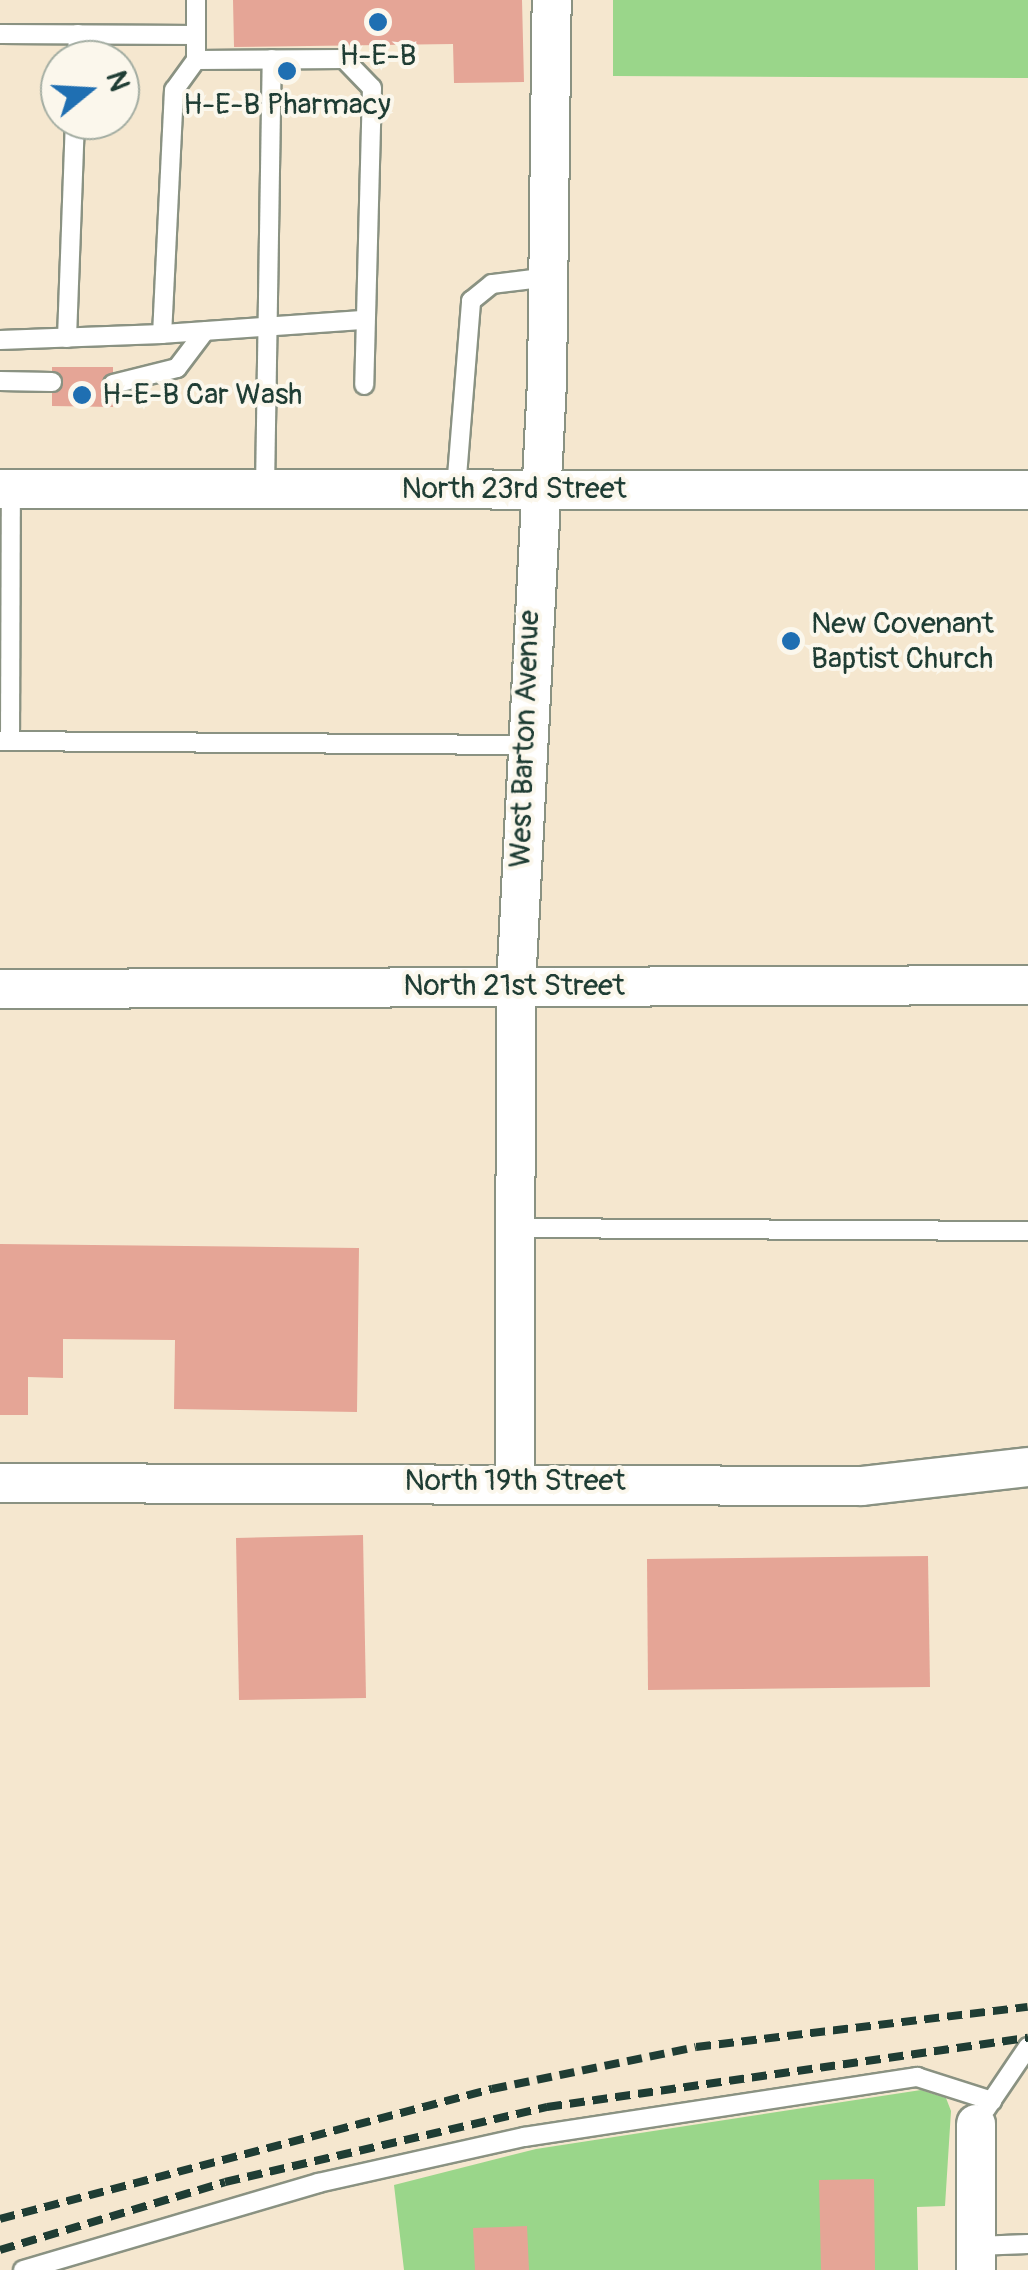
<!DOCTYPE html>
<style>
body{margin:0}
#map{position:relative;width:1028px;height:2270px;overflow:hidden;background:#f5e7cf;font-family:Pangolin,sans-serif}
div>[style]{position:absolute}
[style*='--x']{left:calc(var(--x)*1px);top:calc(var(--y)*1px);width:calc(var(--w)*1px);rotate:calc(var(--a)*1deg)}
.green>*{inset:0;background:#9ad68a}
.building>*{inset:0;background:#e5a596}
.roads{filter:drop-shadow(2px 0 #8a9282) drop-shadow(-2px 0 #8a9282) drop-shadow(0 2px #8a9282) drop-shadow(0 -2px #8a9282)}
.service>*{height:18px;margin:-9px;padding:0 9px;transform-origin:9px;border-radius:9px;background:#fff}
.minor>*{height:38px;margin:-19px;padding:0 19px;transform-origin:19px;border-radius:19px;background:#fff}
.rail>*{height:8px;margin-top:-4px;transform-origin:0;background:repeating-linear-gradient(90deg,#1f3d34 0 15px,transparent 0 23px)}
.dots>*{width:28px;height:28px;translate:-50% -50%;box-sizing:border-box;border:5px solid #fbf7ec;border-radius:50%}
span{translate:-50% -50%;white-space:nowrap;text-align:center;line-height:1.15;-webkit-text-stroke:8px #fbf7ec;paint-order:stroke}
.poi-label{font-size:30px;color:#1f3d34}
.left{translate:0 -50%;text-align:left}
.street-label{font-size:30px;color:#1f3d34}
.north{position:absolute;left:40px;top:40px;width:100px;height:100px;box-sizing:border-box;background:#fbf7ec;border:2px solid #a3ada2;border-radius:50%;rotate:72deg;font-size:28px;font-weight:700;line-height:40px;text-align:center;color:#1f3d34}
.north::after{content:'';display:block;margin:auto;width:35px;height:45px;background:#1f6fb2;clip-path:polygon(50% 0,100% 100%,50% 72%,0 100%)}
</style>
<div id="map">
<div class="green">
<i style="clip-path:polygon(613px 0,1028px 0,1028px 78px,613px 76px)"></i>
<i style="clip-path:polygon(921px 2090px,946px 2098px,951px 2111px,945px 2206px,917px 2207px,918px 2270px,404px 2270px,394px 2185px,536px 2149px)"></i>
</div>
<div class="building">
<i style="clip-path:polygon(233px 0,522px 0,524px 82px,454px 83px,453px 44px,234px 47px)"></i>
<i style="clip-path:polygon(52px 367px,113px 367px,113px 407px,52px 406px)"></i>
<i style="clip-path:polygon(0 1244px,359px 1248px,357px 1412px,174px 1409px,175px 1340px,63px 1339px,63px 1378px,28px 1377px,28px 1415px,0 1415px)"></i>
<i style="clip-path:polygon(363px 1535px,366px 1698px,239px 1700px,236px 1538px)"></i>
<i style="clip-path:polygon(928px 1556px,930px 1687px,648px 1690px,647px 1559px)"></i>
<i style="clip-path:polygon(874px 2179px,875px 2270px,821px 2270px,819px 2180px)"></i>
<i style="clip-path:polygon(527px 2226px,529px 2270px,475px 2270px,473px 2228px)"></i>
</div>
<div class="roads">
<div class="service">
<i style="--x:196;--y:0;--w:60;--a:90"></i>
<i style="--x:196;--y:60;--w:148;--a:-0.4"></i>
<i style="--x:344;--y:59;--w:40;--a:46"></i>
<i style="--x:372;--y:88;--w:297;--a:91.5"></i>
<i style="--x:0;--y:34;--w:196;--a:0.3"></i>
<i style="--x:77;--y:60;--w:26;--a:-88"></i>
<i style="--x:196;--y:60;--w:37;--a:126"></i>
<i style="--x:174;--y:90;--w:244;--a:92.8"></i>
<i style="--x:162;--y:334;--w:202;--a:-4"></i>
<i style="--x:67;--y:338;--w:218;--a:-87.9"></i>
<i style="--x:0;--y:340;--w:162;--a:-2.1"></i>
<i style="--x:0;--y:381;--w:52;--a:1.1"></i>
<i style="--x:113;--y:384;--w:66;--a:-14"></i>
<i style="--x:177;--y:368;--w:46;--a:-52.9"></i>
<i style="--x:265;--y:489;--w:430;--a:-89.1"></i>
<i style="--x:456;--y:489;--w:189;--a:-85.4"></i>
<i style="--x:471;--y:301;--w:27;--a:-39"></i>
<i style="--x:492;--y:284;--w:57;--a:-7"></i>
<i style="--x:0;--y:741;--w:525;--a:0.44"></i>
<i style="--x:10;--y:741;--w:252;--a:-89.8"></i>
<i style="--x:515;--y:1228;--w:513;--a:0.34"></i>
<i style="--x:986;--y:2109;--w:75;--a:-55.9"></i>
<i style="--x:976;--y:2246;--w:52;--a:-2.2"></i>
<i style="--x:23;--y:2270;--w:308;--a:-16.4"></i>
<i style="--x:318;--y:2183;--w:211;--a:-12.6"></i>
<i style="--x:524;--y:2137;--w:398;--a:-8.7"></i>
<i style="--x:917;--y:2077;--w:79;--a:17.7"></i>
</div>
<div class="minor">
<i style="--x:0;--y:489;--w:1028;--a:0.06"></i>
<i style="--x:0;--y:989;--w:1028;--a:-0.22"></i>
<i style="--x:515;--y:1479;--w:493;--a:-89.9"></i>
<i style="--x:516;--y:986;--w:604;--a:-87.06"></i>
<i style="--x:547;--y:383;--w:383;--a:-89.3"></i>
<i style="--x:0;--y:1483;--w:862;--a:0.2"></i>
<i style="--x:862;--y:1486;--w:167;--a:-6.5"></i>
<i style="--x:976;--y:2124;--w:146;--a:90"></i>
</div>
</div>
<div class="rail">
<i style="--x:0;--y:2219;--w:509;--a:-14.8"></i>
<i style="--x:492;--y:2089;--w:208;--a:-11.6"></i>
<i style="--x:696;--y:2047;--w:334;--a:-6.9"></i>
<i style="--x:0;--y:2250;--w:235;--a:-16.8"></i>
<i style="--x:225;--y:2182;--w:331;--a:-13.1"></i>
<i style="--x:547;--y:2107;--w:486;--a:-8.2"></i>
</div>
<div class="dots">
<i style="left:378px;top:22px;background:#1f6fb2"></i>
<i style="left:287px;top:71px;background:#1f6fb2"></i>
<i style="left:82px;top:395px;background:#1f6fb2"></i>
<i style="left:791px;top:641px;background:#1f6fb2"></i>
</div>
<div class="poi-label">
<span style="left:378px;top:56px">H-E-B</span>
<span style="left:287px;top:105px">H-E-B Pharmacy</span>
<span class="left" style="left:102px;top:395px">H-E-B Car Wash</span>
<span class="left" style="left:811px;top:641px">New Covenant<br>Baptist Church</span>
</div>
<div class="street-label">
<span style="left:514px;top:489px">North 23rd Street</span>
<span style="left:525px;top:739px;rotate:-88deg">West Barton Avenue</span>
<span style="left:514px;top:986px">North 21st Street</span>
<span style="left:515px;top:1481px">North 19th Street</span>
</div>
<div class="north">N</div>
</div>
